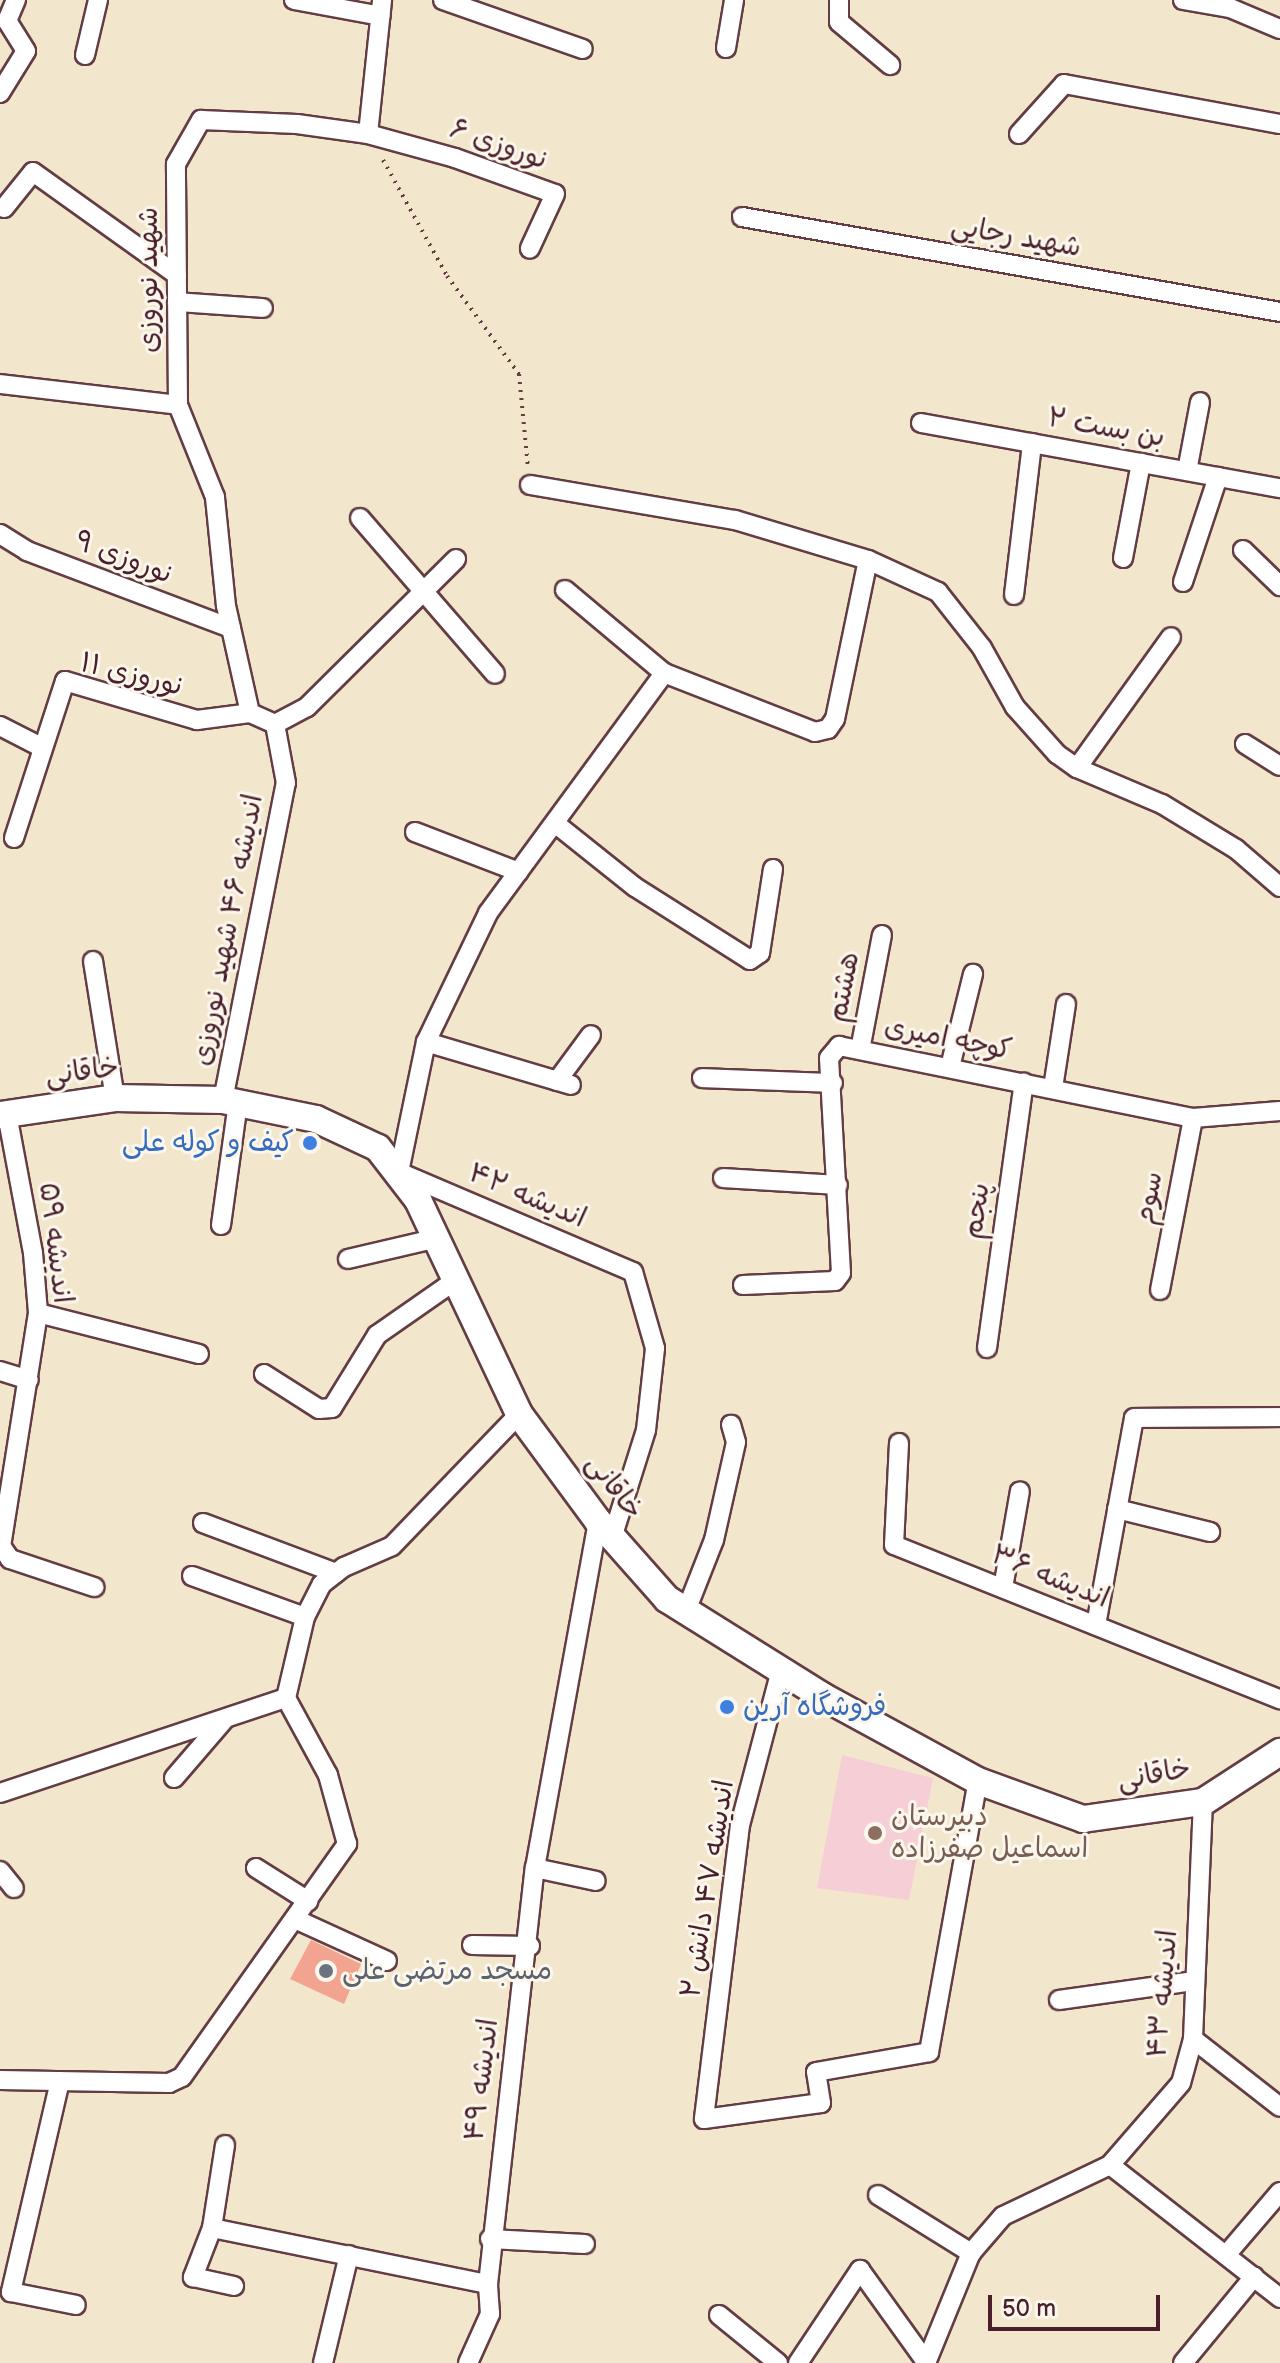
<!DOCTYPE html>
<meta charset="utf-8">
<style>
body{margin:0}
#map{position:relative;width:1280px;height:2363px;overflow:hidden;background:#f2e7cd;font-family:"Balsamiq Sans","Playpen Sans Arabic",sans-serif}
div>[style]{position:absolute}
[style*='--x']{left:calc(var(--x)*1px);top:calc(var(--y)*1px);width:calc(var(--w)*1px);rotate:calc(var(--a)*1deg)}
.built>*{inset:0;background:#f6cfd6}
.building>*{inset:0;background:#f3a490}
.path>*{height:4px;margin-top:-2px;transform-origin:0;background:repeating-linear-gradient(90deg,#633d43 0 2px,transparent 0 8px)}
.roads{filter:drop-shadow(2px 0 #633d43) drop-shadow(-2px 0 #633d43) drop-shadow(0 2px #633d43) drop-shadow(0 -2px #633d43)}
.street>*{height:18px;margin:-9px;padding:0 9px;transform-origin:9px;border-radius:9px;background:#fff}
.secondary>*{height:26px;margin:-13px;padding:0 13px;transform-origin:13px;border-radius:13px;background:#fff}
.dots>*{width:22px;height:22px;translate:-50% -50%;box-sizing:border-box;border:4px solid #fbf7ec;border-radius:50%}
span{translate:-50% -50%;white-space:nowrap;text-align:center;line-height:1.15;-webkit-text-stroke:6px #fbf7ec;paint-order:stroke}
.street-label{font-size:28px;color:#4a1f2b}
.shop-label{font-size:28px;color:#366cbe}
.right{translate:-100% -50%;text-align:right}
.left{translate:0 -50%;text-align:left}
.education-label{font-size:28px;color:#785e54}
.worship-label{font-size:28px;color:#5b616d}
.scale{position:absolute;left:988px;top:2295px;width:172px;height:36px;box-sizing:border-box;border:4px solid #4a1f2b;border-top:0;padding-left:10px;font-size:24px;line-height:28px;white-space:nowrap;color:#4a1f2b;-webkit-text-stroke:6px #fbf7ec;paint-order:stroke}
</style>
<div id="map">
<div class="built">
<i style="clip-path:polygon(842px 1755px,933px 1778px,909px 1900px,817px 1888px)"></i>
</div>
<div class="building">
<i style="clip-path:polygon(311px 1940px,361px 1964px,344px 2004px,290px 1979px)"></i>
</div>
<div class="path">
<i style="--x:383;--y:160;--w:132;--a:61.1"></i>
<i style="--x:447;--y:276;--w:122;--a:53.7"></i>
<i style="--x:519;--y:374;--w:93;--a:84.5"></i>
</div>
<div class="roads">
<div class="street">
<i style="--x:294;--y:0;--w:88;--a:10.4"></i>
<i style="--x:443;--y:0;--w:148;--a:19.3"></i>
<i style="--x:839;--y:0;--w:22;--a:90"></i>
<i style="--x:839;--y:22;--w:67;--a:40.1"></i>
<i style="--x:1183;--y:0;--w:48;--a:9.7"></i>
<i style="--x:1230;--y:8;--w:54;--a:22.8"></i>
<i style="--x:726;--y:48;--w:49;--a:-80.5"></i>
<i style="--x:85;--y:55;--w:57;--a:-76.7"></i>
<i style="--x:0;--y:93;--w:49;--a:-58.2"></i>
<i style="--x:26;--y:51;--w:36;--a:-122"></i>
<i style="--x:7;--y:21;--w:23;--a:-67"></i>
<i style="--x:368;--y:134;--w:90;--a:15.4"></i>
<i style="--x:455;--y:158;--w:106;--a:19.8"></i>
<i style="--x:555;--y:194;--w:60;--a:114.8"></i>
<i style="--x:1019;--y:134;--w:67;--a:-48"></i>
<i style="--x:1064;--y:84;--w:220;--a:10.5"></i>
<i style="--x:4;--y:208;--w:46;--a:-51.1"></i>
<i style="--x:33;--y:172;--w:177;--a:35.6"></i>
<i style="--x:742;--y:217;--w:546;--a:10.01"></i>
<i style="--x:177;--y:302;--w:86;--a:4"></i>
<i style="--x:0;--y:384;--w:179;--a:6.7"></i>
<i style="--x:921;--y:423;--w:365;--a:10.3"></i>
<i style="--x:1187;--y:471;--w:70;--a:-79.3"></i>
<i style="--x:530;--y:485;--w:208;--a:9.7"></i>
<i style="--x:735;--y:520;--w:139;--a:16.7"></i>
<i style="--x:360;--y:518;--w:206;--a:49.1"></i>
<i style="--x:0;--y:534;--w:32;--a:32"></i>
<i style="--x:27;--y:551;--w:218;--a:20.7"></i>
<i style="--x:1243;--y:550;--w:52;--a:44.2"></i>
<i style="--x:1123;--y:558;--w:97;--a:-79.3"></i>
<i style="--x:1183;--y:582;--w:111;--a:-71.6"></i>
<i style="--x:565;--y:590;--w:129;--a:40"></i>
<i style="--x:1014;--y:595;--w:153;--a:-83.2"></i>
<i style="--x:275;--y:724;--w:27;--a:-156"></i>
<i style="--x:250;--y:713;--w:110;--a:-102.6"></i>
<i style="--x:226;--y:606;--w:110;--a:-95.8"></i>
<i style="--x:215;--y:497;--w:99;--a:-111.9"></i>
<i style="--x:178;--y:405;--w:241;--a:-90.5"></i>
<i style="--x:176;--y:164;--w:51;--a:-60.4"></i>
<i style="--x:201;--y:120;--w:96;--a:2.4"></i>
<i style="--x:297;--y:124;--w:72;--a:8"></i>
<i style="--x:368;--y:134;--w:135;--a:-84"></i>
<i style="--x:275;--y:724;--w:36;--a:-28"></i>
<i style="--x:307;--y:707;--w:210;--a:-44.8"></i>
<i style="--x:0;--y:726;--w:48;--a:27.1"></i>
<i style="--x:1245;--y:744;--w:41;--a:32.2"></i>
<i style="--x:1077;--y:768;--w:161;--a:-54.3"></i>
<i style="--x:556;--y:824;--w:101;--a:38.6"></i>
<i style="--x:635;--y:887;--w:136;--a:32.4"></i>
<i style="--x:750;--y:960;--w:12;--a:-35"></i>
<i style="--x:760;--y:953;--w:85;--a:-81.2"></i>
<i style="--x:415;--y:832;--w:111;--a:21"></i>
<i style="--x:14;--y:838;--w:165;--a:-72"></i>
<i style="--x:65;--y:681;--w:138;--a:16.5"></i>
<i style="--x:197;--y:720;--w:53;--a:-7.5"></i>
<i style="--x:93;--y:961;--w:139;--a:80.9"></i>
<i style="--x:426;--y:1042;--w:151;--a:16.5"></i>
<i style="--x:860;--y:1050;--w:117;--a:-79.2"></i>
<i style="--x:950;--y:1067;--w:96;--a:-76.1"></i>
<i style="--x:702;--y:1078;--w:131;--a:2.2"></i>
<i style="--x:557;--y:1081;--w:57;--a:-53.5"></i>
<i style="--x:1053;--y:1088;--w:85;--a:-81.2"></i>
<i style="--x:223;--y:1100;--w:323;--a:-78.8"></i>
<i style="--x:286;--y:783;--w:60;--a:-100.6"></i>
<i style="--x:7;--y:1114;--w:141;--a:79.4"></i>
<i style="--x:33;--y:1253;--w:60;--a:85.2"></i>
<i style="--x:38;--y:1313;--w:236;--a:99"></i>
<i style="--x:1;--y:1546;--w:16;--a:55"></i>
<i style="--x:10;--y:1559;--w:89;--a:18.4"></i>
<i style="--x:723;--y:1178;--w:115;--a:3.5"></i>
<i style="--x:221;--y:1225;--w:124;--a:-82.1"></i>
<i style="--x:348;--y:1259;--w:92;--a:-13.1"></i>
<i style="--x:743;--y:1285;--w:92;--a:-2.5"></i>
<i style="--x:835;--y:1281;--w:10;--a:-53"></i>
<i style="--x:841;--y:1273;--w:215;--a:-93.2"></i>
<i style="--x:829;--y:1058;--w:16;--a:-50"></i>
<i style="--x:839;--y:1046;--w:361;--a:11.5"></i>
<i style="--x:1193;--y:1118;--w:87;--a:-4.6"></i>
<i style="--x:1160;--y:1290;--w:175;--a:-79.1"></i>
<i style="--x:38;--y:1313;--w:166;--a:14.3"></i>
<i style="--x:987;--y:1348;--w:268;--a:-82.1"></i>
<i style="--x:0;--y:1371;--w:30;--a:17"></i>
<i style="--x:264;--y:1374;--w:65;--a:32.5"></i>
<i style="--x:319;--y:1409;--w:13;--a:-4"></i>
<i style="--x:332;--y:1408;--w:86;--a:-58.3"></i>
<i style="--x:377;--y:1335;--w:93;--a:-34.9"></i>
<i style="--x:899;--y:1443;--w:102;--a:92.8"></i>
<i style="--x:894;--y:1545;--w:416;--a:21.8"></i>
<i style="--x:1117;--y:1509;--w:96;--a:13.9"></i>
<i style="--x:203;--y:1523;--w:142;--a:20.6"></i>
<i style="--x:612;--y:1538;--w:113;--a:-72.5"></i>
<i style="--x:646;--y:1430;--w:82;--a:-83.7"></i>
<i style="--x:655;--y:1348;--w:79;--a:-106.1"></i>
<i style="--x:633;--y:1272;--w:254;--a:-156.9"></i>
<i style="--x:399;--y:1172;--w:133;--a:-78.3"></i>
<i style="--x:426;--y:1042;--w:143;--a:-64.3"></i>
<i style="--x:488;--y:913;--w:298;--a:-53.7"></i>
<i style="--x:664;--y:673;--w:162;--a:21.3"></i>
<i style="--x:815;--y:732;--w:13;--a:-13"></i>
<i style="--x:828;--y:729;--w:12;--a:-55"></i>
<i style="--x:835;--y:719;--w:162;--a:-78.3"></i>
<i style="--x:868;--y:560;--w:77;--a:24.6"></i>
<i style="--x:938;--y:592;--w:71;--a:51.8"></i>
<i style="--x:982;--y:648;--w:68;--a:60.8"></i>
<i style="--x:1015;--y:707;--w:63;--a:48.2"></i>
<i style="--x:1057;--y:754;--w:24;--a:35"></i>
<i style="--x:1077;--y:768;--w:92;--a:23"></i>
<i style="--x:1162;--y:804;--w:87;--a:31.3"></i>
<i style="--x:1236;--y:849;--w:58;--a:40.8"></i>
<i style="--x:192;--y:1576;--w:120;--a:19.9"></i>
<i style="--x:1003;--y:1588;--w:98;--a:-80.1"></i>
<i style="--x:686;--y:1611;--w:76;--a:-68.5"></i>
<i style="--x:714;--y:1540;--w:100;--a:-77.3"></i>
<i style="--x:736;--y:1442;--w:18;--a:-106"></i>
<i style="--x:1096;--y:1625;--w:210;--a:-79.6"></i>
<i style="--x:1134;--y:1418;--w:146;--a:-0.4"></i>
<i style="--x:781;--y:1670;--w:160;--a:104.8"></i>
<i style="--x:740;--y:1825;--w:296;--a:97"></i>
<i style="--x:704;--y:2119;--w:118;--a:-7.8"></i>
<i style="--x:821;--y:2103;--w:31;--a:-99"></i>
<i style="--x:816;--y:2072;--w:115;--a:-10"></i>
<i style="--x:929;--y:2052;--w:275;--a:-79.8"></i>
<i style="--x:174;--y:1778;--w:78;--a:-49.2"></i>
<i style="--x:0;--y:1793;--w:301;--a:-18.4"></i>
<i style="--x:286;--y:1698;--w:83;--a:-76.8"></i>
<i style="--x:305;--y:1617;--w:37;--a:-63"></i>
<i style="--x:322;--y:1584;--w:28;--a:-38"></i>
<i style="--x:344;--y:1567;--w:52;--a:-23.6"></i>
<i style="--x:392;--y:1546;--w:183;--a:-46.1"></i>
<i style="--x:256;--y:1868;--w:62;--a:32.4"></i>
<i style="--x:535;--y:1868;--w:62;--a:12"></i>
<i style="--x:0;--y:1871;--w:22;--a:51"></i>
<i style="--x:295;--y:1919;--w:101;--a:24.5"></i>
<i style="--x:472;--y:1945;--w:58;--a:1"></i>
<i style="--x:1059;--y:2000;--w:137;--a:-8"></i>
<i style="--x:1193;--y:2039;--w:110;--a:38"></i>
<i style="--x:0;--y:2080;--w:169;--a:1"></i>
<i style="--x:169;--y:2083;--w:14;--a:-25"></i>
<i style="--x:182;--y:2077;--w:286;--a:-54.7"></i>
<i style="--x:347;--y:1844;--w:72;--a:-105.4"></i>
<i style="--x:328;--y:1775;--w:88;--a:-118.6"></i>
<i style="--x:60;--y:2081;--w:217;--a:103.1"></i>
<i style="--x:11;--y:2292;--w:66;--a:11.3"></i>
<i style="--x:225;--y:2145;--w:84;--a:98.9"></i>
<i style="--x:212;--y:2228;--w:282;--a:11.5"></i>
<i style="--x:488;--y:2284;--w:419;--a:-83.6"></i>
<i style="--x:535;--y:1868;--w:353;--a:-79.7"></i>
<i style="--x:1110;--y:2165;--w:216;--a:38"></i>
<i style="--x:878;--y:2195;--w:110;--a:31.9"></i>
<i style="--x:212;--y:2228;--w:53;--a:111.2"></i>
<i style="--x:193;--y:2277;--w:42;--a:12.4"></i>
<i style="--x:490;--y:2239;--w:95;--a:3"></i>
<i style="--x:1226;--y:2255;--w:83;--a:-49.4"></i>
<i style="--x:719;--y:2315;--w:76;--a:39.1"></i>
<i style="--x:323;--y:2363;--w:111;--a:-76.5"></i>
<i style="--x:468;--y:2363;--w:54;--a:-65.8"></i>
<i style="--x:490;--y:2314;--w:30;--a:-94"></i>
<i style="--x:798;--y:2363;--w:112;--a:-56.3"></i>
<i style="--x:860;--y:2270;--w:113;--a:54.3"></i>
<i style="--x:926;--y:2363;--w:119;--a:-67.8"></i>
<i style="--x:971;--y:2253;--w:49;--a:-49.1"></i>
<i style="--x:1003;--y:2216;--w:119;--a:-25.5"></i>
<i style="--x:1110;--y:2165;--w:108;--a:-49.1"></i>
<i style="--x:1181;--y:2083;--w:46;--a:-74.7"></i>
<i style="--x:1193;--y:2039;--w:237;--a:-87.6"></i>
<i style="--x:1183;--y:2363;--w:112;--a:-50.5"></i>
</div>
<div class="secondary">
<i style="--x:0;--y:1115;--w:116;--a:-8.4"></i>
<i style="--x:115;--y:1098;--w:108;--a:1.1"></i>
<i style="--x:223;--y:1100;--w:95;--a:11.5"></i>
<i style="--x:316;--y:1119;--w:68;--a:25.1"></i>
<i style="--x:378;--y:1148;--w:66;--a:52.4"></i>
<i style="--x:418;--y:1200;--w:237;--a:64.7"></i>
<i style="--x:519;--y:1414;--w:133;--a:53.6"></i>
<i style="--x:598;--y:1521;--w:104;--a:48.5"></i>
<i style="--x:667;--y:1599;--w:183;--a:32"></i>
<i style="--x:822;--y:1696;--w:178;--a:28.6"></i>
<i style="--x:978;--y:1781;--w:112;--a:19.9"></i>
<i style="--x:1083;--y:1819;--w:121;--a:-8.1"></i>
<i style="--x:1203;--y:1802;--w:92;--a:-33"></i>
</div>
</div>
<div class="dots">
<i style="left:310px;top:1143px;background:#3f7fe0"></i>
<i style="left:727px;top:1707px;background:#3f7fe0"></i>
<i style="left:875px;top:1833px;background:#8d6e63"></i>
<i style="left:326px;top:1971px;background:#6b7280"></i>
</div>
<div class="street-label">
<span style="left:499px;top:145px;rotate:19deg">نوروزی ۶</span>
<span style="left:1016px;top:237px;rotate:10deg">شهید رجایی</span>
<span style="left:149px;top:280px;rotate:-90deg">شهید نوروزی</span>
<span style="left:1106px;top:428px;rotate:10deg">بن بست ۲</span>
<span style="left:124px;top:558px;rotate:21deg">نوروزی ۹</span>
<span style="left:132px;top:675px;rotate:14deg">نوروزی ۱۱</span>
<span style="left:228px;top:930px;rotate:-79deg">اندیشه ۴۶ شهید نوروزی</span>
<span style="left:844px;top:987px;rotate:-79deg">هشتم</span>
<span style="left:948px;top:1039px;rotate:11deg">کوچه امیری</span>
<span style="left:82px;top:1072px;rotate:-7deg">خاقانی</span>
<span style="left:527px;top:1196px;rotate:23deg">اندیشه ۴۲</span>
<span style="left:1149px;top:1198px;rotate:-79deg">سوم</span>
<span style="left:977px;top:1211px;rotate:-82deg">پنجم</span>
<span style="left:55px;top:1243px;rotate:83deg">اندیشه ۵۹</span>
<span style="left:614px;top:1487px;rotate:52deg">خاقانی</span>
<span style="left:1050px;top:1577px;rotate:22deg">اندیشه ۳۶</span>
<span style="left:1154px;top:1775px;rotate:-10deg">خاقانی</span>
<span style="left:708px;top:1889px;rotate:-81deg">اندیشه ۴۷ دانش ۲</span>
<span style="left:1163px;top:1994px;rotate:-85deg">اندیشه ۴۳</span>
<span style="left:482px;top:2080px;rotate:-83deg">اندیشه ۴۹</span>
</div>
<div class="shop-label">
<span class="right" style="left:294px;top:1143px">کیف و کوله علی</span>
<span class="left" style="left:743px;top:1707px">فروشگاه آرین</span>
</div>
<div class="education-label">
<span class="left" style="left:891px;top:1833px">دبیرستان<br>اسماعیل صفرزاده</span>
</div>
<div class="worship-label">
<span class="left" style="left:342px;top:1971px">مسجد مرتضی علی</span>
</div>
<div class="scale">50 m</div>
</div>
